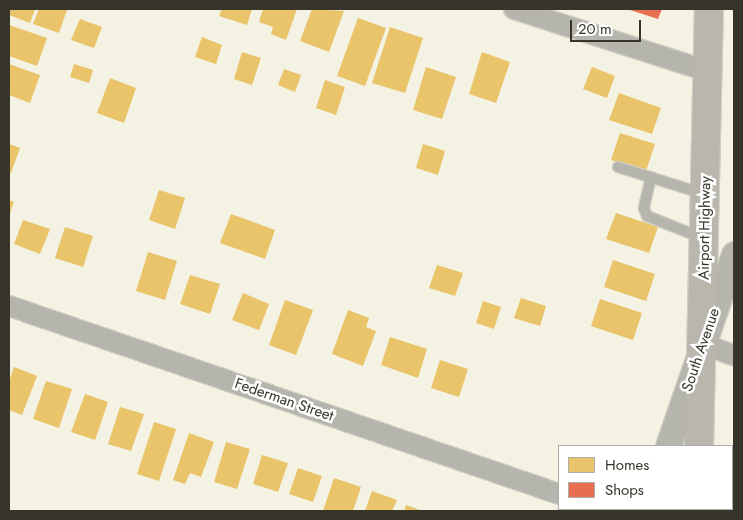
<!DOCTYPE html>
<style>
body{margin:0}
#map{position:relative;width:743px;height:520px;overflow:hidden;background:#f4f2e3;font-family:Jost,sans-serif}
div>[style]{position:absolute}
[style*='--x']{left:calc(var(--x)*1px);top:calc(var(--y)*1px);width:calc(var(--w)*1px);rotate:calc(var(--a)*1deg)}
.homes>*{inset:0;background:#e9c46a}
.shops>*{inset:0;background:#e76f51}
.roads{filter:drop-shadow(1px 0 #d0cfc3) drop-shadow(-1px 0 #d0cfc3) drop-shadow(0 1px #d0cfc3) drop-shadow(0 -1px #d0cfc3)}
.service>*{height:10px;margin:-5px;padding:0 5px;transform-origin:5px;border-radius:5px;background:#b6b5ad}
.minor>*{height:20px;margin:-10px;padding:0 10px;transform-origin:10px;border-radius:10px;background:#b6b5ad}
.tertiary>*{height:25px;margin:-12.5px;padding:0 12.5px;transform-origin:12.5px;border-radius:12.5px;background:#b6b5ad}
.primary>*{height:28px;margin:-14px;padding:0 14px;transform-origin:14px;border-radius:14px;background:#b8b6ad}
span{translate:-50% -50%;white-space:nowrap;text-align:center;line-height:1.15;-webkit-text-stroke:5px #fff;paint-order:stroke}
.street-label{font-size:15px;color:#37352a}
.frame{position:absolute;inset:0;border:10px solid #37352a;pointer-events:none}
.legend{position:absolute;left:558px;top:445px;width:175px;height:65px;box-sizing:border-box;background:#fff;border:1px solid #afaeaa;margin:0;padding:6px 9px;list-style:none;font-size:15px;color:#37352a}
.legend li{display:flex;align-items:center;gap:10px;height:25px}
.legend b{width:25px;border:1px solid #afaeaa}
.scale{position:absolute;left:570px;top:20px;width:71px;height:22px;box-sizing:border-box;border:2px solid #37352a;border-top:0;padding-left:6px;font-size:15px;line-height:18px;white-space:nowrap;color:#37352a;-webkit-text-stroke:4px #fff;paint-order:stroke}
</style>
<div id="map">
<div class="homes">
<i style="clip-path:polygon(9px 9px,35px 9px,30px 23px,9px 15px)"></i>
<i style="clip-path:polygon(39px 9px,67px 10px,59px 33px,33px 24px)"></i>
<i style="clip-path:polygon(222px 9px,252px 9px,247px 25px,219px 16px)"></i>
<i style="clip-path:polygon(263px 9px,297px 9px,286px 40px,271px 34px,273px 27px,259px 22px)"></i>
<i style="clip-path:polygon(312px 9px,344px 11px,329px 52px,300px 41px)"></i>
<i style="clip-path:polygon(358px 18px,386px 28px,365px 86px,337px 76px)"></i>
<i style="clip-path:polygon(80px 19px,102px 27px,94px 48px,71px 40px)"></i>
<i style="clip-path:polygon(9px 25px,47px 38px,37px 66px,9px 56px)"></i>
<i style="clip-path:polygon(390px 27px,423px 38px,405px 93px,372px 83px)"></i>
<i style="clip-path:polygon(202px 37px,222px 45px,216px 64px,195px 57px)"></i>
<i style="clip-path:polygon(242px 52px,261px 58px,252px 85px,234px 79px)"></i>
<i style="clip-path:polygon(482px 52px,510px 62px,496px 103px,469px 94px)"></i>
<i style="clip-path:polygon(9px 64px,40px 75px,30px 103px,9px 95px)"></i>
<i style="clip-path:polygon(74px 64px,93px 70px,89px 83px,70px 77px)"></i>
<i style="clip-path:polygon(426px 67px,456px 77px,442px 119px,413px 110px)"></i>
<i style="clip-path:polygon(592px 67px,615px 76px,607px 98px,583px 89px)"></i>
<i style="clip-path:polygon(284px 69px,301px 75px,295px 92px,278px 85px)"></i>
<i style="clip-path:polygon(110px 78px,136px 88px,124px 123px,97px 113px)"></i>
<i style="clip-path:polygon(325px 80px,345px 87px,336px 115px,316px 108px)"></i>
<i style="clip-path:polygon(619px 93px,661px 108px,652px 134px,609px 120px)"></i>
<i style="clip-path:polygon(620px 133px,655px 144px,646px 171px,611px 160px)"></i>
<i style="clip-path:polygon(9px 144px,20px 148px,11px 173px,9px 172px)"></i>
<i style="clip-path:polygon(423px 144px,445px 151px,438px 175px,416px 168px)"></i>
<i style="clip-path:polygon(159px 190px,185px 198px,175px 229px,149px 220px)"></i>
<i style="clip-path:polygon(9px 200px,14px 202px,9px 216px)"></i>
<i style="clip-path:polygon(616px 213px,658px 227px,649px 253px,606px 239px)"></i>
<i style="clip-path:polygon(231px 214px,275px 230px,265px 259px,220px 243px)"></i>
<i style="clip-path:polygon(23px 220px,50px 229px,40px 254px,14px 244px)"></i>
<i style="clip-path:polygon(65px 227px,93px 236px,83px 267px,55px 258px)"></i>
<i style="clip-path:polygon(148px 252px,177px 261px,165px 300px,136px 291px)"></i>
<i style="clip-path:polygon(613px 260px,655px 274px,646px 301px,604px 287px)"></i>
<i style="clip-path:polygon(437px 265px,463px 273px,455px 296px,429px 288px)"></i>
<i style="clip-path:polygon(190px 275px,220px 284px,210px 314px,180px 304px)"></i>
<i style="clip-path:polygon(243px 293px,269px 304px,259px 330px,232px 320px)"></i>
<i style="clip-path:polygon(521px 298px,546px 306px,540px 326px,514px 318px)"></i>
<i style="clip-path:polygon(600px 299px,642px 313px,633px 340px,591px 326px)"></i>
<i style="clip-path:polygon(285px 300px,313px 310px,296px 355px,269px 345px)"></i>
<i style="clip-path:polygon(483px 301px,501px 307px,494px 329px,476px 323px)"></i>
<i style="clip-path:polygon(348px 310px,369px 318px,366px 327px,376px 331px,363px 366px,332px 354px)"></i>
<i style="clip-path:polygon(390px 337px,427px 349px,418px 378px,381px 365px)"></i>
<i style="clip-path:polygon(440px 360px,468px 369px,459px 397px,431px 388px)"></i>
<i style="clip-path:polygon(14px 367px,37px 376px,22px 415px,9px 410px,9px 382px)"></i>
<i style="clip-path:polygon(46px 381px,72px 389px,59px 428px,33px 419px)"></i>
<i style="clip-path:polygon(85px 394px,108px 402px,95px 440px,71px 432px)"></i>
<i style="clip-path:polygon(120px 407px,144px 414px,131px 451px,108px 444px)"></i>
<i style="clip-path:polygon(154px 422px,176px 429px,159px 481px,137px 474px)"></i>
<i style="clip-path:polygon(189px 433px,214px 442px,201px 477px,190px 473px,185px 484px,173px 480px)"></i>
<i style="clip-path:polygon(226px 442px,250px 449px,237px 489px,214px 482px)"></i>
<i style="clip-path:polygon(262px 455px,288px 463px,278px 492px,253px 484px)"></i>
<i style="clip-path:polygon(298px 468px,322px 476px,313px 502px,289px 494px)"></i>
<i style="clip-path:polygon(334px 478px,361px 487px,353px 511px,323px 511px)"></i>
<i style="clip-path:polygon(734px 480px,734px 511px,721px 511px,732px 509px)"></i>
<i style="clip-path:polygon(372px 491px,397px 500px,392px 511px,365px 511px)"></i>
<i style="clip-path:polygon(406px 505px,423px 511px,404px 511px)"></i>
</div>
<div class="shops">
<i style="clip-path:polygon(627px 9px,662px 9px,658px 19px)"></i>
</div>
<div class="roads">
<div class="service">
<i style="--x:618;--y:167;--w:90;--a:17.4"></i>
<i style="--x:651;--y:177;--w:32;--a:103"></i>
<i style="--x:644;--y:208;--w:9;--a:69"></i>
<i style="--x:647;--y:216;--w:59;--a:21.8"></i>
</div>
<div class="minor">
<i style="--x:514;--y:9;--w:203;--a:17.8"></i>
<i style="--x:9;--y:306;--w:581;--a:18.87"></i>
<i style="--x:703;--y:344;--w:33;--a:20"></i>
<i style="--x:603;--y:509;--w:8;--a:14"></i>
</div>
<div class="tertiary">
<i style="--x:668;--y:446;--w:203;--a:-71"></i>
<i style="--x:646;--y:511;--w:2;--a:-63"></i>
</div>
<div class="primary">
<i style="--x:699;--y:446;--w:437;--a:-88.7"></i>
<i style="--x:696;--y:511;--w:2;--a:-90"></i>
</div>
</div>
<div class="street-label">
<span style="left:705px;top:228px;rotate:-89deg">Airport Highway</span>
<span style="left:701px;top:350px;rotate:-71deg">South Avenue</span>
<span style="left:284px;top:400px;rotate:19deg">Federman Street</span>
</div>
<div class="frame"></div>
<ul class="legend">
<li><b style="height:14px;background:#e9c46a"></b>Homes</li>
<li><b style="height:14px;background:#e76f51"></b>Shops</li>
</ul>
<div class="scale">20 m</div>
</div>
